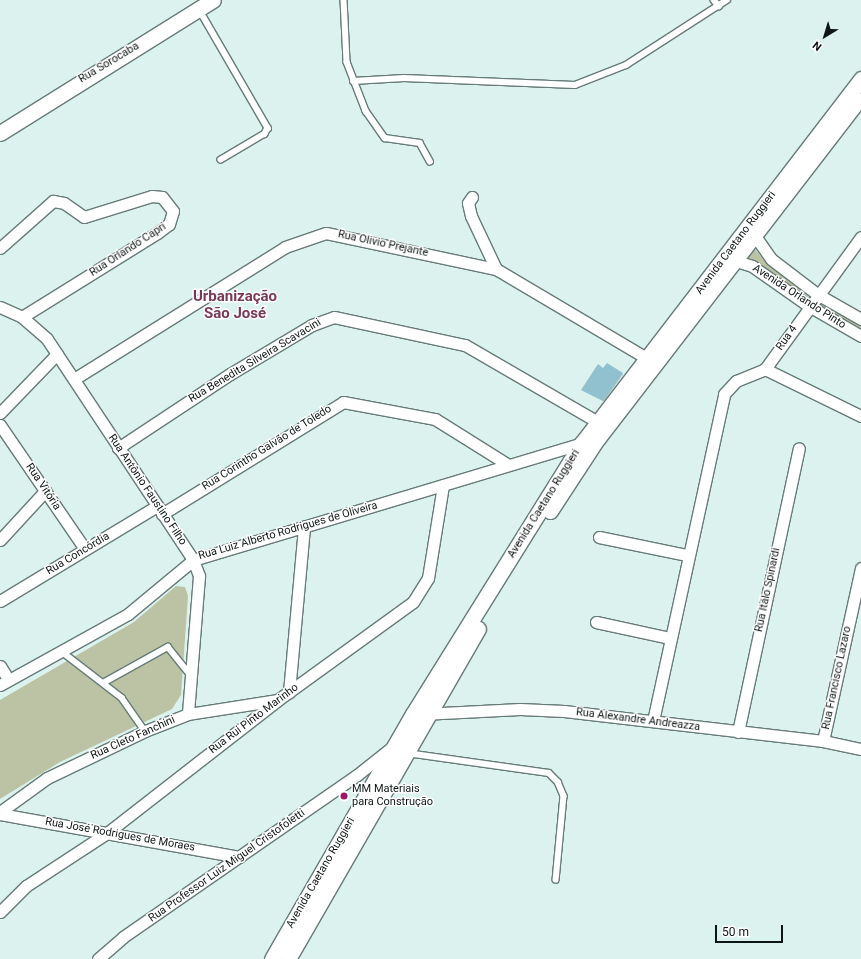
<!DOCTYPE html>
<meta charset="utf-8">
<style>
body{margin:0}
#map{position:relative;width:861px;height:959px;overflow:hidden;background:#dbf2ee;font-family:Roboto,sans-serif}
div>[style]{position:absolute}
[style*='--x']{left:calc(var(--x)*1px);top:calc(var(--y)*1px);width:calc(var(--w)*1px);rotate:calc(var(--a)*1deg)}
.green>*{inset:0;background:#bcc3a4}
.shadow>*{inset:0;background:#0003}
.building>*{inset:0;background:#91c0ce}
.roads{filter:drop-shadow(1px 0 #677b78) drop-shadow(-1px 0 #677b78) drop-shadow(0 1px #677b78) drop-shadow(0 -1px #677b78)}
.lane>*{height:5.5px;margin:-2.75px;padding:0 2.75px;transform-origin:2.75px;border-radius:2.75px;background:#fff}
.street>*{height:11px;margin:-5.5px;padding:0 5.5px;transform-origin:5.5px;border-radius:5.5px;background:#fff}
.secondary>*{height:15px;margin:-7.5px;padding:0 7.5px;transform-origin:7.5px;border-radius:7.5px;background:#fff}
.dots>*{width:11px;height:11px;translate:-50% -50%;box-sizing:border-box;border:2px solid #fff;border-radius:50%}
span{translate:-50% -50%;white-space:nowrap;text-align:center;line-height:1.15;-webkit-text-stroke:3px #fff;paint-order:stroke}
.street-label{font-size:11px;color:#0e1615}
.poi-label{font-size:11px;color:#0e1615}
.left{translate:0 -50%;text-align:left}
.district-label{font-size:15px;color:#7a3858;font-weight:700}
.north{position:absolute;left:805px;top:16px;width:40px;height:40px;-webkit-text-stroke:3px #fff;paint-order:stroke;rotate:218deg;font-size:11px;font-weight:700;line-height:16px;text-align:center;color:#0e1615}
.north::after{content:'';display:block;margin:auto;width:14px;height:18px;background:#0e1615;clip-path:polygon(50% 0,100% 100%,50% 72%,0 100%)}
.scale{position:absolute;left:715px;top:925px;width:68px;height:18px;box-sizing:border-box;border:2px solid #0e1615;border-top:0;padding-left:5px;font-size:12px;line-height:14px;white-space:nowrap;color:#0e1615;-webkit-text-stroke:3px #fff;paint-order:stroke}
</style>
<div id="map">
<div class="green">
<i style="clip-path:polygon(753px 247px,763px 259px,810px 298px,746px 256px)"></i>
<i style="clip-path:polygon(820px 303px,861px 324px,861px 328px,817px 306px)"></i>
<i style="clip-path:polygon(176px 586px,185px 587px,188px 596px,181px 695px,172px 709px,60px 762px,0 799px,0 700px,134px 622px)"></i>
</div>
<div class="shadow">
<i style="clip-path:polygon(603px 369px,623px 374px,604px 401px,583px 391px)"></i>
</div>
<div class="building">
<i style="clip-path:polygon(607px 363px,623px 373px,603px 401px,581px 390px,598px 364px,603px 368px)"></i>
</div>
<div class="roads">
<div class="lane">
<i style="--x:344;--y:0;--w:62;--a:87.2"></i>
<i style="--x:347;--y:62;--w:53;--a:68.8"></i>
<i style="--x:366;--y:111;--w:33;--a:55"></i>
<i style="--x:385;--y:138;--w:35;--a:8"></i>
<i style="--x:420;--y:143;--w:21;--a:61"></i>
<i style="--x:714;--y:0;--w:8;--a:50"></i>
<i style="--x:199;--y:9;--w:138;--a:59.9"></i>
<i style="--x:268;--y:128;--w:7;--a:117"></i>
<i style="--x:265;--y:134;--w:51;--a:149.4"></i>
<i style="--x:353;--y:81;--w:51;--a:-3.4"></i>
<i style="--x:404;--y:78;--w:171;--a:2.3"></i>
<i style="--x:575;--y:85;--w:55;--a:-21.4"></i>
<i style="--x:626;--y:65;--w:120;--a:-32.8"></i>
<i style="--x:61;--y:651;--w:77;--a:37.6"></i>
<i style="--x:122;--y:698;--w:40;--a:55.1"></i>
<i style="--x:105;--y:682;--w:72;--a:-29.1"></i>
<i style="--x:168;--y:647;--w:36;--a:51"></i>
<i style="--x:407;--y:753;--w:143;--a:8"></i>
<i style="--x:549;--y:773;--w:13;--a:45"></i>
<i style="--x:558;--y:782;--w:15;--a:67"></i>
<i style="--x:564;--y:796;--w:84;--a:95.4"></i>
</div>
<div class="street">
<i style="--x:472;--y:197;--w:7;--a:124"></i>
<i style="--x:468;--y:203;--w:13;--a:77"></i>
<i style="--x:471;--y:216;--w:59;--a:64.7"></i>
<i style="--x:755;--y:236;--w:28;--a:55"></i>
<i style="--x:771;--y:259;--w:58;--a:37.3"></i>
<i style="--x:817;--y:294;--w:51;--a:29.6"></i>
<i style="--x:0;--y:248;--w:71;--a:-41.6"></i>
<i style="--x:53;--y:201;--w:11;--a:10"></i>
<i style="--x:64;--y:203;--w:24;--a:35"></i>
<i style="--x:84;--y:217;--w:71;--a:-17.2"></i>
<i style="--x:152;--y:196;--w:10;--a:6"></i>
<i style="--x:162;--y:197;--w:18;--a:52"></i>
<i style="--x:173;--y:211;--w:14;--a:107"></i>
<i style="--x:169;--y:224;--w:15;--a:143"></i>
<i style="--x:157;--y:233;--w:159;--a:148.1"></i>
<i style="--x:736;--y:261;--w:17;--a:17"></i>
<i style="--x:752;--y:266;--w:70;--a:35.1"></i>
<i style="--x:809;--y:306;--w:60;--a:30"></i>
<i style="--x:0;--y:307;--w:24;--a:24"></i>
<i style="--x:22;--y:317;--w:33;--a:41"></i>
<i style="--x:47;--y:339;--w:265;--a:56.5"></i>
<i style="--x:193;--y:560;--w:17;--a:69"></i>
<i style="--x:199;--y:576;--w:138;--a:94.6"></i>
<i style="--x:765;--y:369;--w:163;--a:-54"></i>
<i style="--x:74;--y:379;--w:249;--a:-32"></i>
<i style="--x:285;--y:247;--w:43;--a:-18.9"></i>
<i style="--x:326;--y:233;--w:174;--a:12"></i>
<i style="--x:496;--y:269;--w:182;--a:30.6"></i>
<i style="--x:0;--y:413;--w:82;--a:-46"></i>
<i style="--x:0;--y:425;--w:150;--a:55.6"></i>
<i style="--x:118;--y:448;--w:134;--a:-33.5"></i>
<i style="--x:230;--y:374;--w:96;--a:-30.9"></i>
<i style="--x:312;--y:325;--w:23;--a:-20"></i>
<i style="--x:334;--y:317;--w:134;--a:12.1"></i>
<i style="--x:465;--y:345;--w:154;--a:30.1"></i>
<i style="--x:162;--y:514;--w:213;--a:-31.7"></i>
<i style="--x:343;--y:402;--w:94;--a:10.5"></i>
<i style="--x:435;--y:419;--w:85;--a:32"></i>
<i style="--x:599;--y:537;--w:90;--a:11.6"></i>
<i style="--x:0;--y:540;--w:67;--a:-47.4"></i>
<i style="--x:0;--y:601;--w:184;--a:-31.2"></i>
<i style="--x:596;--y:622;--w:76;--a:12.2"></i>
<i style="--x:0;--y:666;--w:15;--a:58"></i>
<i style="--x:0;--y:685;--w:146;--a:-29"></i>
<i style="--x:128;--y:614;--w:85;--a:-39.7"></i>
<i style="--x:193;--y:560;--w:406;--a:-16.7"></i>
<i style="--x:289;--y:692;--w:166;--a:-84.8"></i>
<i style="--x:422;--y:714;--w:98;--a:-2.9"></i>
<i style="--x:520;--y:709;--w:44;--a:2.6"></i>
<i style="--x:564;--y:711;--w:261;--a:6.6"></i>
<i style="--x:823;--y:741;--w:39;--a:12"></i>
<i style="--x:653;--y:721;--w:335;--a:-77.7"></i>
<i style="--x:724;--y:394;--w:18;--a:-47"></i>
<i style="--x:736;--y:381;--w:31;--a:-22"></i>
<i style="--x:765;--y:369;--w:107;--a:26.1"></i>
<i style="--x:738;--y:732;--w:290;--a:-77.9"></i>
<i style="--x:823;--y:741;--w:177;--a:-77.6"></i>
<i style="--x:0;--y:812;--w:58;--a:-35.9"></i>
<i style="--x:47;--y:778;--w:109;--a:-25.6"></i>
<i style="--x:145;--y:731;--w:46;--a:-21.6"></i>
<i style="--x:188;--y:714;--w:90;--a:-8.9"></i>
<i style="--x:0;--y:814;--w:243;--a:10.2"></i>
<i style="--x:0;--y:912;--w:37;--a:-45"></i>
<i style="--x:26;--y:886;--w:97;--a:-33.2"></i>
<i style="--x:107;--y:833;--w:218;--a:-37.9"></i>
<i style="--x:279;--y:699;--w:165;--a:-35.9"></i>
<i style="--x:413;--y:602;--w:28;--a:-58"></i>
<i style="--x:428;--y:578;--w:94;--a:-80.8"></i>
<i style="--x:98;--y:959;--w:33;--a:-41"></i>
<i style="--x:123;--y:937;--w:285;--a:-34.7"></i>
<i style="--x:357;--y:775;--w:43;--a:-38.5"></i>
</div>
<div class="secondary">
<i style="--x:0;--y:133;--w:251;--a:-32"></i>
<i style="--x:550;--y:511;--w:82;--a:-56.9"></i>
<i style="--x:595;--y:442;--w:431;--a:-52.4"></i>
<i style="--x:272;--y:959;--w:283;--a:-60.1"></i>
<i style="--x:413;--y:714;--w:319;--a:-58.1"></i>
<i style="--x:582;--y:443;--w:459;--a:-52.5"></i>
<i style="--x:288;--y:959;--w:381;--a:-60.1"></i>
</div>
</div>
<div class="dots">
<i style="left:344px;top:796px;background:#9e1664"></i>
</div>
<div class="street-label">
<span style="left:109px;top:63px;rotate:-31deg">Rua Sorocaba</span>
<span style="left:736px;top:243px;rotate:-53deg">Avenida Caetano Ruggieri</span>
<span style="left:383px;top:244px;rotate:12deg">Rua Olivio Prejante</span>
<span style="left:128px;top:250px;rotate:-33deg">Rua Orlando Capri</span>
<span style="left:799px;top:297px;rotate:33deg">Avenida Orlando Pinto</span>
<span style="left:787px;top:338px;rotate:-55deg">Rua 4</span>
<span style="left:255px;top:361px;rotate:-31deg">Rua Benedita Silveira Scavacini</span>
<span style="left:267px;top:448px;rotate:-32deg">Rua Corintho Galvão de Toledo</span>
<span style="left:43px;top:487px;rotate:56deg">Rua Vitória</span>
<span style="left:147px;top:490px;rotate:56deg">Rua Antônio Faustino Filho</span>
<span style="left:544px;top:504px;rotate:-58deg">Avenida Caetano Ruggieri</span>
<span style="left:288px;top:531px;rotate:-16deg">Rua Luiz Alberto Rodrigues de Oliveira</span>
<span style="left:78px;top:554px;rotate:-31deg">Rua Concórdia</span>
<span style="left:768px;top:590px;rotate:-78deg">Rua Itálo Spinardi</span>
<span style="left:837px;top:678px;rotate:-78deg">Rua Francisco Lazaro</span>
<span style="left:254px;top:719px;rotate:-37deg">Rua Rui Pinto Marinho</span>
<span style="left:638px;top:720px;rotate:7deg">Rua Alexandre Andreazza</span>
<span style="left:133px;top:738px;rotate:-24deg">Rua Cleto Fanchini</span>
<span style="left:120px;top:835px;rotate:10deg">Rua José Rodrigues de Moraes</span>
<span style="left:227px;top:866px;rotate:-35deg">Rua Professor Luiz Miguel Cristofoletti</span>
<span style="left:321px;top:873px;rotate:-60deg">Avenida Caetano Ruggieri</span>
</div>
<div class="poi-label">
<span class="left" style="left:352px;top:796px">MM Materiais<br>para Construção</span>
</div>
<div class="district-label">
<span style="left:235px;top:305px">Urbanização<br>São José</span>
</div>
<div class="north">N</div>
<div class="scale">50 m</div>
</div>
